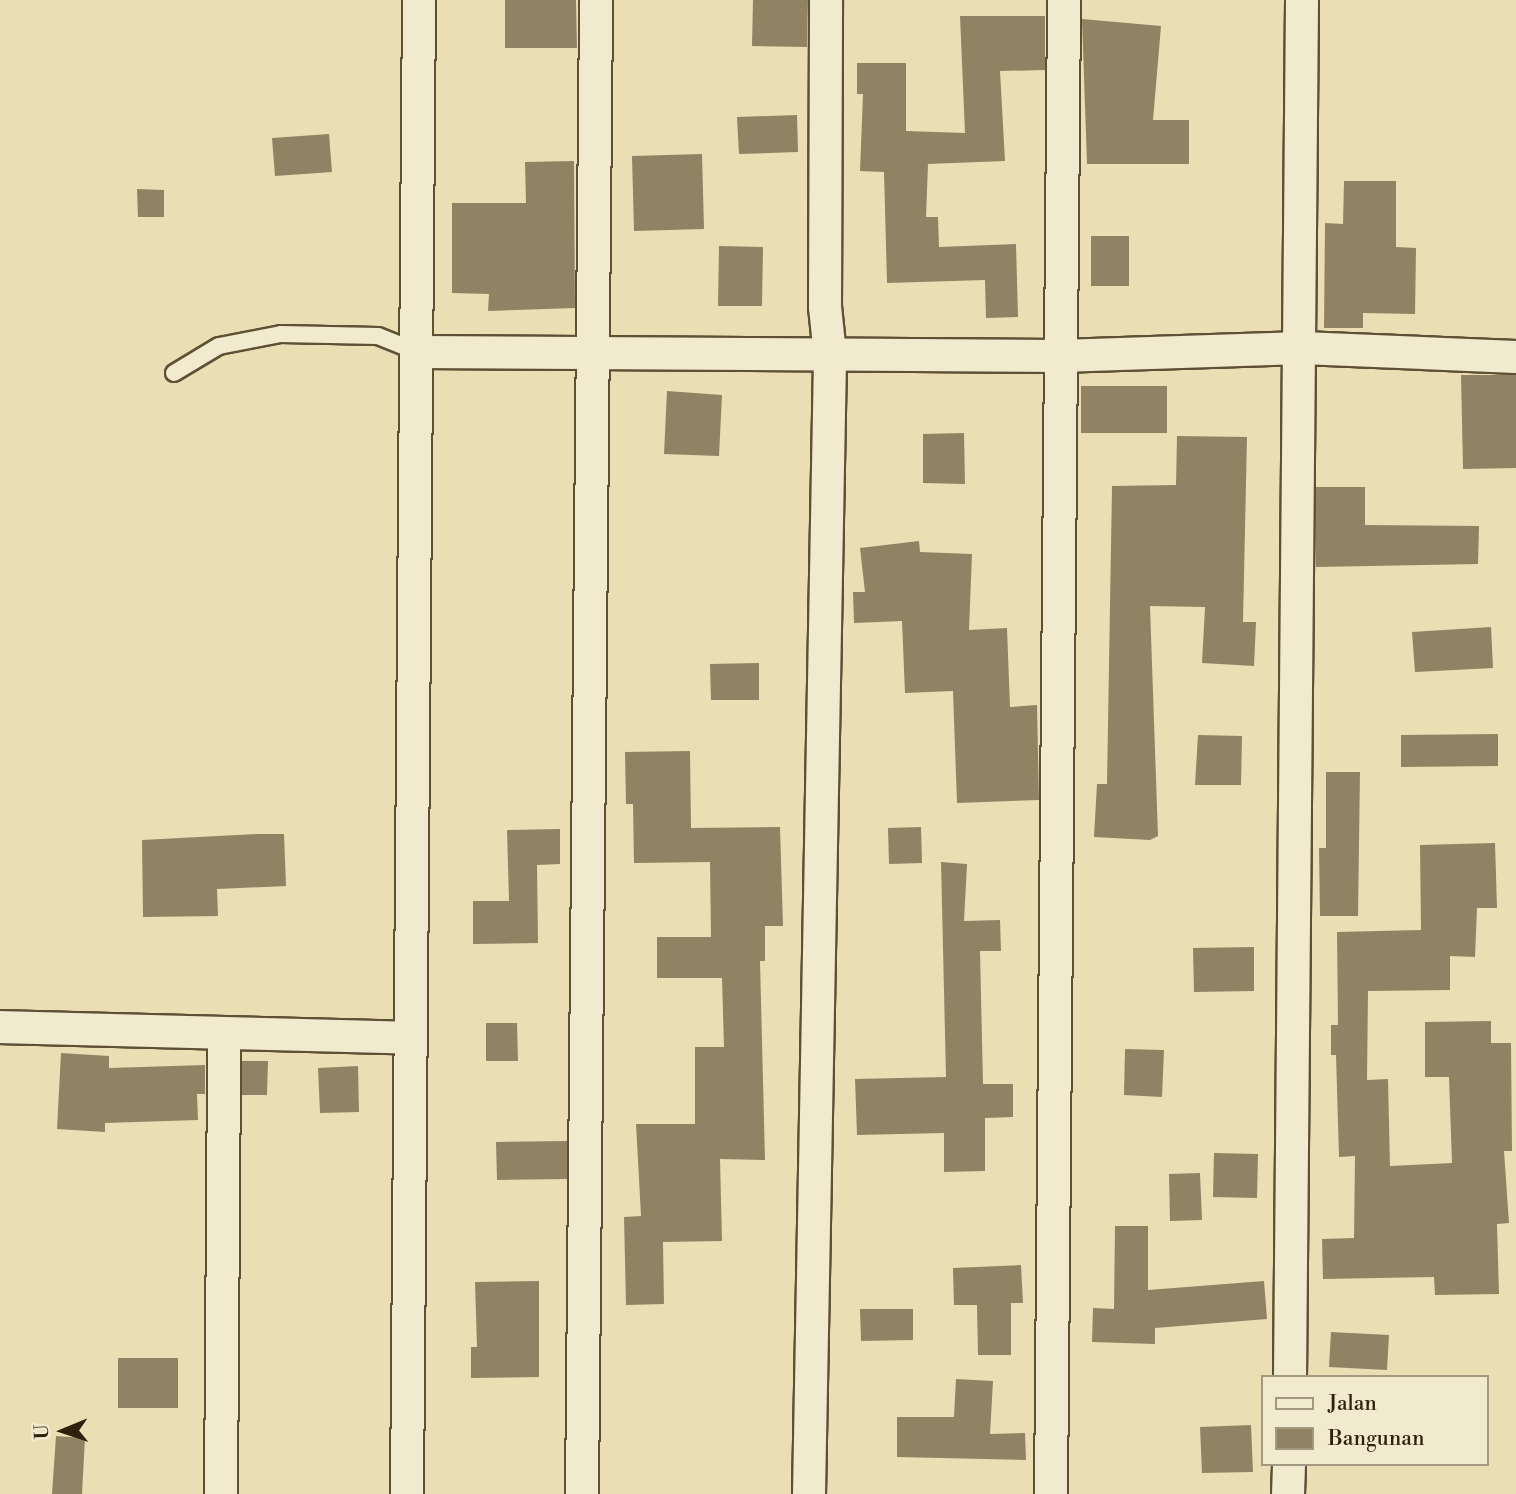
<!DOCTYPE html>
<style>
body{margin:0}
#map{position:relative;width:1516px;height:1494px;overflow:hidden;background:#eadeb4;font-family:"Libre Bodoni",serif}
div>[style]{position:absolute}
[style*='--x']{left:calc(var(--x)*1px);top:calc(var(--y)*1px);width:calc(var(--w)*1px);rotate:calc(var(--a)*1deg)}
.building>*{inset:0;background:#908363}
.roads{filter:drop-shadow(2px 0 #5e5035) drop-shadow(-2px 0 #5e5035) drop-shadow(0 2px #5e5035) drop-shadow(0 -2px #5e5035)}
.lane>*{height:16px;margin:-8px;padding:0 8px;transform-origin:8px;border-radius:8px;background:#f1eace}
.street>*{height:32px;margin:-16px;padding:0 16px;transform-origin:16px;border-radius:16px;background:#f1eace}
span{translate:-50% -50%;white-space:nowrap;text-align:center;line-height:1.15;-webkit-text-stroke:5px #f1eace;paint-order:stroke}
.legend{position:absolute;left:1261px;top:1375px;width:228px;height:91px;box-sizing:border-box;background:#f1eace;border:2px solid #a39980;margin:0;padding:9px 12px;list-style:none;font-size:21px;color:#2f200b}
.legend li{display:flex;align-items:center;gap:14px;height:35px}
.legend b{width:35px;border:2px solid #a39980}
.north{position:absolute;left:28px;top:1396px;width:70px;height:70px;-webkit-text-stroke:5px #f1eace;paint-order:stroke;rotate:268deg;font-size:19px;font-weight:700;line-height:28px;text-align:center;color:#2f200b}
.north::after{content:'';display:block;margin:auto;width:24px;height:32px;background:#2f200b;clip-path:polygon(50% 0,100% 100%,50% 72%,0 100%)}
</style>
<div id="map">
<div class="building">
<i style="clip-path:polygon(505px 0,576px 0,577px 48px,505px 48px)"></i>
<i style="clip-path:polygon(753px 0,808px 0,807px 47px,752px 46px)"></i>
<i style="clip-path:polygon(960px 16px,1045px 16px,1045px 70px,1000px 71px,1005px 161px,928px 164px,926px 217px,938px 217px,939px 247px,1016px 244px,1018px 317px,986px 318px,985px 280px,887px 283px,884px 172px,860px 171px,863px 94px,857px 94px,857px 63px,906px 63px,906px 131px,965px 133px)"></i>
<i style="clip-path:polygon(1082px 19px,1161px 26px,1153px 120px,1189px 120px,1189px 164px,1087px 164px)"></i>
<i style="clip-path:polygon(797px 115px,798px 152px,739px 154px,737px 117px)"></i>
<i style="clip-path:polygon(329px 134px,332px 172px,275px 176px,272px 138px)"></i>
<i style="clip-path:polygon(702px 154px,704px 229px,634px 231px,632px 156px)"></i>
<i style="clip-path:polygon(574px 161px,575px 308px,488px 311px,489px 294px,452px 293px,452px 203px,526px 203px,525px 162px)"></i>
<i style="clip-path:polygon(1344px 181px,1396px 181px,1396px 247px,1416px 248px,1415px 314px,1363px 313px,1363px 328px,1324px 328px,1325px 223px,1343px 224px)"></i>
<i style="clip-path:polygon(137px 189px,164px 190px,164px 217px,138px 217px)"></i>
<i style="clip-path:polygon(1091px 236px,1129px 236px,1129px 286px,1091px 286px)"></i>
<i style="clip-path:polygon(719px 246px,763px 247px,762px 306px,718px 306px)"></i>
<i style="clip-path:polygon(1461px 375px,1516px 375px,1516px 468px,1463px 469px)"></i>
<i style="clip-path:polygon(1081px 386px,1167px 386px,1167px 433px,1081px 433px)"></i>
<i style="clip-path:polygon(667px 391px,722px 395px,719px 456px,664px 454px)"></i>
<i style="clip-path:polygon(964px 433px,965px 484px,923px 483px,923px 434px)"></i>
<i style="clip-path:polygon(1177px 436px,1247px 437px,1243px 622px,1256px 622px,1254px 666px,1202px 663px,1205px 607px,1150px 606px,1158px 836px,1150px 840px,1094px 837px,1097px 784px,1107px 784px,1112px 486px,1176px 485px)"></i>
<i style="clip-path:polygon(1316px 487px,1365px 487px,1365px 525px,1479px 526px,1478px 564px,1316px 567px)"></i>
<i style="clip-path:polygon(919px 541px,920px 552px,972px 554px,969px 630px,1007px 628px,1010px 707px,1037px 705px,1039px 800px,957px 803px,953px 691px,905px 693px,902px 621px,854px 623px,853px 592px,865px 592px,860px 548px)"></i>
<i style="clip-path:polygon(1491px 627px,1493px 668px,1415px 672px,1412px 632px)"></i>
<i style="clip-path:polygon(759px 663px,759px 700px,711px 700px,710px 664px)"></i>
<i style="clip-path:polygon(1498px 734px,1498px 766px,1401px 767px,1401px 735px)"></i>
<i style="clip-path:polygon(1198px 735px,1242px 736px,1241px 785px,1195px 785px)"></i>
<i style="clip-path:polygon(690px 751px,691px 828px,780px 827px,783px 926px,765px 926px,765px 961px,760px 961px,765px 1160px,720px 1159px,722px 1241px,663px 1242px,664px 1304px,626px 1305px,624px 1217px,641px 1216px,636px 1124px,695px 1124px,695px 1047px,724px 1047px,722px 978px,657px 978px,657px 937px,711px 937px,710px 862px,634px 863px,633px 804px,626px 804px,625px 752px)"></i>
<i style="clip-path:polygon(1326px 772px,1360px 772px,1358px 916px,1320px 916px,1319px 848px,1326px 848px)"></i>
<i style="clip-path:polygon(921px 827px,922px 863px,889px 864px,888px 828px)"></i>
<i style="clip-path:polygon(560px 829px,560px 864px,537px 865px,538px 943px,473px 944px,473px 901px,509px 901px,507px 830px)"></i>
<i style="clip-path:polygon(258px 834px,284px 834px,286px 886px,217px 889px,218px 916px,143px 917px,142px 840px)"></i>
<i style="clip-path:polygon(1495px 843px,1497px 908px,1477px 908px,1475px 957px,1450px 956px,1450px 990px,1368px 991px,1367px 1080px,1388px 1079px,1390px 1166px,1452px 1163px,1449px 1077px,1425px 1077px,1425px 1022px,1491px 1021px,1491px 1043px,1511px 1043px,1512px 1151px,1504px 1151px,1509px 1223px,1497px 1224px,1499px 1294px,1435px 1295px,1434px 1277px,1323px 1279px,1322px 1239px,1354px 1238px,1355px 1156px,1339px 1157px,1336px 1055px,1331px 1055px,1331px 1025px,1338px 1025px,1337px 932px,1421px 930px,1420px 845px)"></i>
<i style="clip-path:polygon(941px 862px,967px 864px,964px 921px,1000px 920px,1001px 951px,980px 951px,983px 1084px,1013px 1084px,1013px 1117px,985px 1118px,985px 1171px,944px 1172px,944px 1133px,857px 1135px,855px 1079px,946px 1077px)"></i>
<i style="clip-path:polygon(1254px 947px,1254px 991px,1194px 992px,1193px 948px)"></i>
<i style="clip-path:polygon(486px 1023px,517px 1023px,518px 1061px,486px 1061px)"></i>
<i style="clip-path:polygon(1125px 1049px,1164px 1050px,1162px 1097px,1124px 1095px)"></i>
<i style="clip-path:polygon(61px 1053px,109px 1056px,109px 1068px,205px 1065px,205px 1094px,197px 1094px,198px 1120px,105px 1123px,105px 1132px,57px 1129px)"></i>
<i style="clip-path:polygon(242px 1061px,268px 1061px,267px 1095px,242px 1095px)"></i>
<i style="clip-path:polygon(358px 1066px,359px 1112px,320px 1113px,318px 1068px)"></i>
<i style="clip-path:polygon(567px 1141px,567px 1179px,497px 1180px,496px 1142px)"></i>
<i style="clip-path:polygon(1214px 1153px,1258px 1154px,1257px 1198px,1213px 1197px)"></i>
<i style="clip-path:polygon(1200px 1173px,1202px 1220px,1170px 1221px,1169px 1174px)"></i>
<i style="clip-path:polygon(1115px 1226px,1148px 1226px,1148px 1290px,1264px 1281px,1267px 1319px,1155px 1328px,1155px 1344px,1092px 1342px,1093px 1308px,1114px 1309px)"></i>
<i style="clip-path:polygon(1021px 1265px,1023px 1303px,1011px 1303px,1011px 1355px,978px 1355px,977px 1305px,954px 1305px,953px 1268px)"></i>
<i style="clip-path:polygon(539px 1281px,539px 1377px,471px 1378px,471px 1347px,477px 1347px,475px 1282px)"></i>
<i style="clip-path:polygon(860px 1309px,913px 1309px,913px 1340px,861px 1341px)"></i>
<i style="clip-path:polygon(1331px 1332px,1389px 1335px,1387px 1370px,1329px 1367px)"></i>
<i style="clip-path:polygon(118px 1358px,178px 1358px,178px 1408px,118px 1408px)"></i>
<i style="clip-path:polygon(956px 1379px,993px 1381px,990px 1434px,1025px 1433px,1026px 1460px,897px 1457px,897px 1417px,954px 1417px)"></i>
<i style="clip-path:polygon(1251px 1425px,1253px 1472px,1202px 1473px,1200px 1427px)"></i>
<i style="clip-path:polygon(56px 1436px,85px 1438px,82px 1494px,52px 1494px)"></i>
</div>
<div class="roads">
<div class="lane">
<i style="--x:174;--y:373;--w:52;--a:-31"></i>
<i style="--x:219;--y:346;--w:63;--a:-11"></i>
<i style="--x:281;--y:334;--w:97;--a:1.2"></i>
<i style="--x:378;--y:336;--w:43;--a:21.8"></i>
</div>
<div class="street">
<i style="--x:418;--y:352;--w:642;--a:0.36"></i>
<i style="--x:1060;--y:356;--w:242;--a:-1.9"></i>
<i style="--x:1302;--y:348;--w:214;--a:2.4"></i>
<i style="--x:0;--y:1027;--w:409;--a:1.5"></i>
<i style="--x:1290;--y:1377;--w:1377;--a:-89.5"></i>
<i style="--x:221;--y:1494;--w:458;--a:-89.6"></i>
<i style="--x:407;--y:1494;--w:1494;--a:-89.54"></i>
<i style="--x:582;--y:1494;--w:1494;--a:-89.46"></i>
<i style="--x:809;--y:1494;--w:1139;--a:-88.94"></i>
<i style="--x:830;--y:355;--w:48;--a:-95.9"></i>
<i style="--x:825;--y:307;--w:307;--a:-89.8"></i>
<i style="--x:1051;--y:1494;--w:1494;--a:-89.5"></i>
<i style="--x:1288;--y:1494;--w:30;--a:-88"></i>
</div>
</div>
<ul class="legend">
<li><b style="height:9px;background:#f1eace"></b>Jalan</li>
<li><b style="height:19px;background:#908363"></b>Bangunan</li>
</ul>
<div class="north">U</div>
</div>
